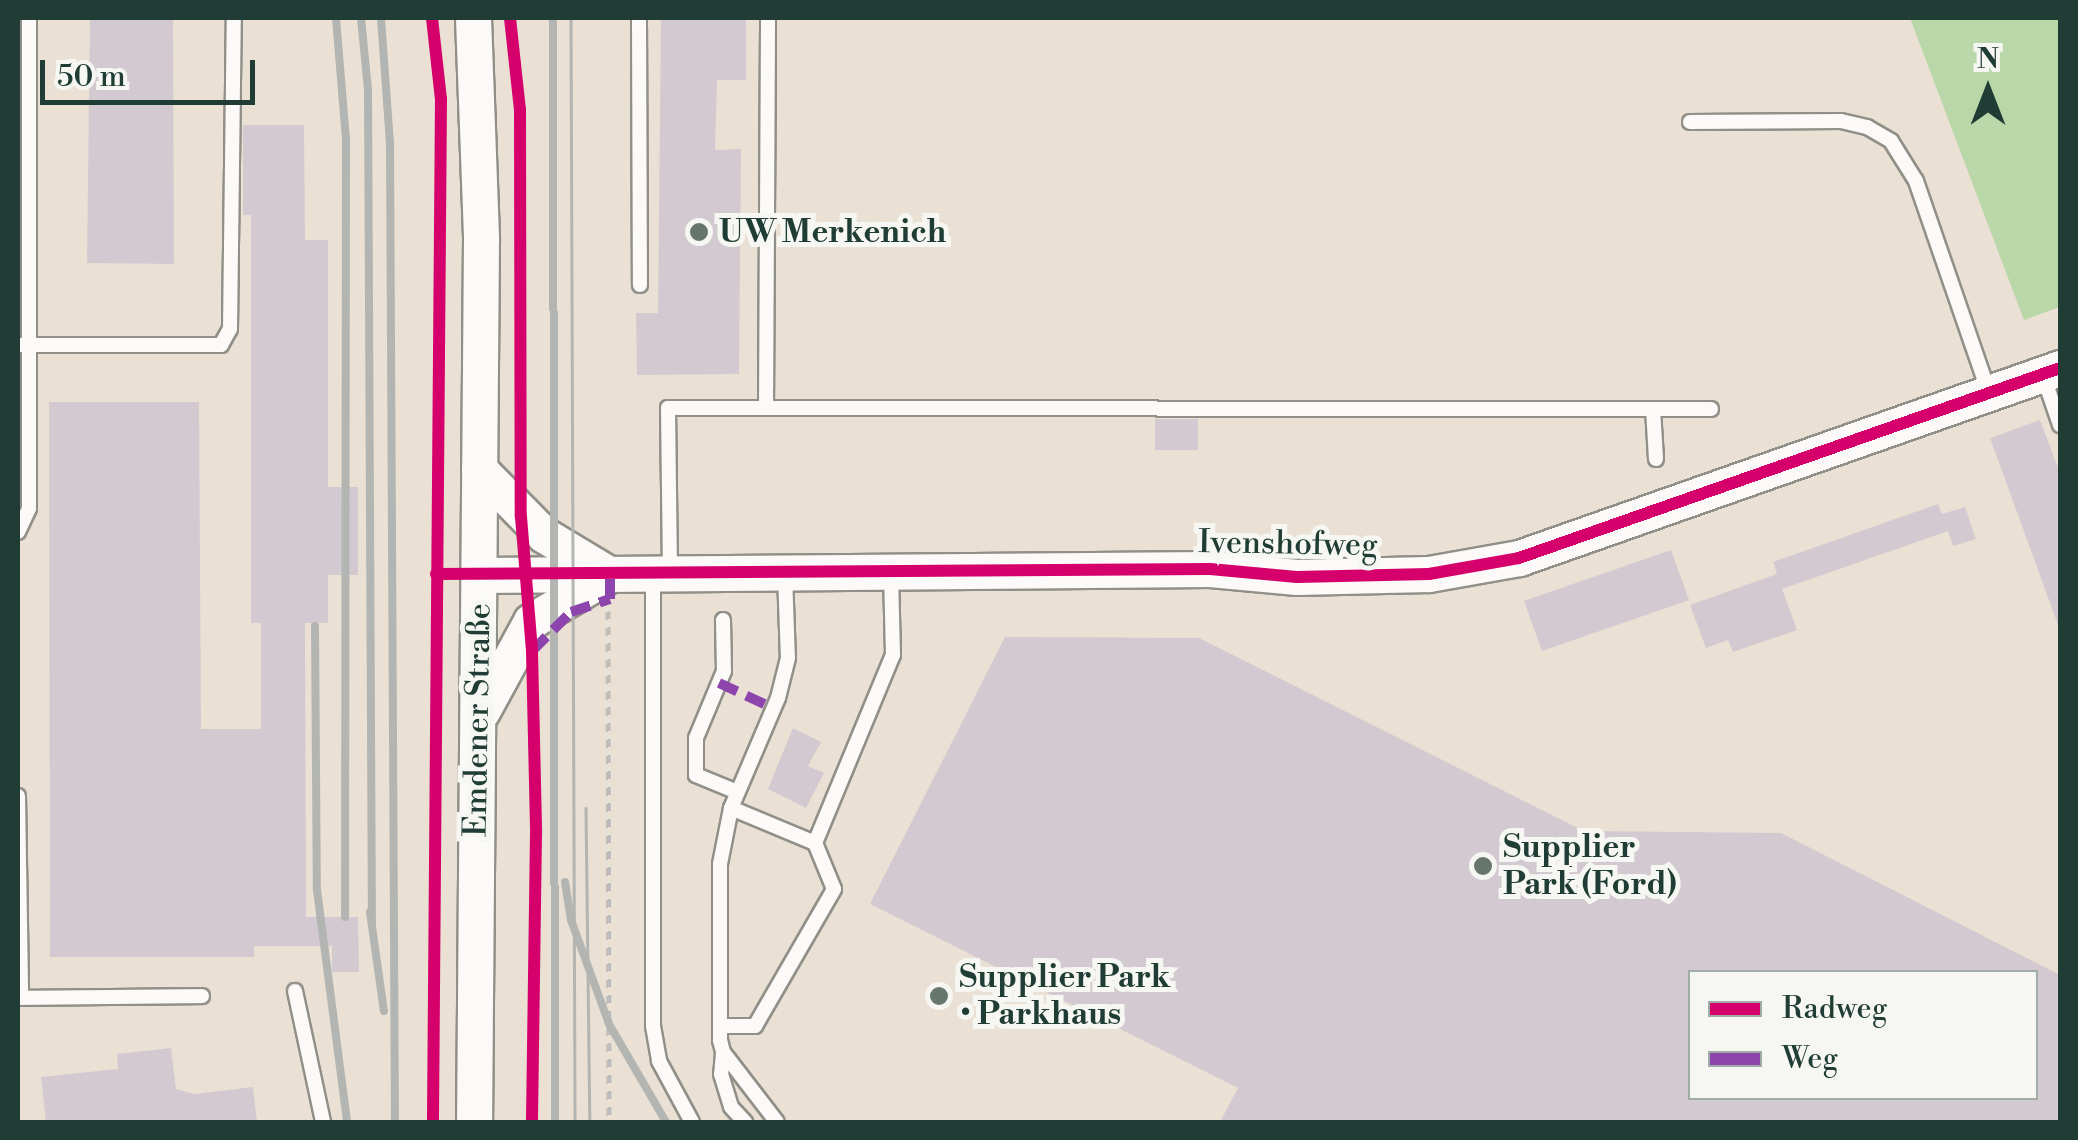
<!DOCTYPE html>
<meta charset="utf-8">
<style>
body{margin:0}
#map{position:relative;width:2078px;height:1140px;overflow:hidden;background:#eae0d4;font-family:"Libre Bodoni",serif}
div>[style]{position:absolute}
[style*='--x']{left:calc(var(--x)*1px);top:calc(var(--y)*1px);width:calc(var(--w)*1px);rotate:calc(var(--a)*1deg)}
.green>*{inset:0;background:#bad7a9}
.building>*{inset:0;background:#d3cad1}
.path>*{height:5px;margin-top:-2.5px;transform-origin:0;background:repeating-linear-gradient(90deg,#bdbebb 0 8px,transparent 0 16px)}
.roads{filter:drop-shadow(2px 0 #909088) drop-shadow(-2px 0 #909088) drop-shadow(0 2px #909088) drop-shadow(0 -2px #909088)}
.service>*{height:14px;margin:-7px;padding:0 7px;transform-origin:7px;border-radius:7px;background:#fcfaf9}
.tertiary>*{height:35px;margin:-17.5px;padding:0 17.5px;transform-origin:17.5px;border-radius:17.5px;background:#fcfaf9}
.tram>*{height:2.5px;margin:-1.25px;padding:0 1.25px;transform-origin:1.25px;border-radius:1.25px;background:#b3b5b2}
.rail>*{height:8px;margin:-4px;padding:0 4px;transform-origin:4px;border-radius:4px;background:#b3b5b2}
.quiet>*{height:10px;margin-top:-5px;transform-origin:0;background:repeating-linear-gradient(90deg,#8e44ad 0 20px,transparent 0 30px)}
.cycleway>*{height:12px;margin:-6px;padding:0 6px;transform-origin:6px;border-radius:6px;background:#d6006c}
.dots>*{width:28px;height:28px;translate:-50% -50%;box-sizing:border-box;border:5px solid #f6f6f2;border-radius:50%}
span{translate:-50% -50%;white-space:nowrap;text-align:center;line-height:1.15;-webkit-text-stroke:10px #f6f6f2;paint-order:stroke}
.poi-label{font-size:32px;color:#1f3d34;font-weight:700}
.left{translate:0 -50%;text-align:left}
.street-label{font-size:32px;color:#1f3d34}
.frame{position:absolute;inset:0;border:20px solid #1f3d34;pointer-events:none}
.legend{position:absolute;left:1688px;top:970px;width:350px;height:130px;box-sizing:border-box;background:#f6f6f2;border:2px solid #a0aca6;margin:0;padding:12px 18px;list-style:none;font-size:30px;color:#1f3d34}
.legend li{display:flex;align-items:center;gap:20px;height:50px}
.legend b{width:50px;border:2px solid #a0aca6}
.north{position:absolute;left:1938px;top:40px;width:100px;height:100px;-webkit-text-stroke:8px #f6f6f2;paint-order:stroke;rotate:0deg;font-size:28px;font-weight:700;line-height:40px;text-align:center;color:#1f3d34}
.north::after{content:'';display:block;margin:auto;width:35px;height:45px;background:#1f3d34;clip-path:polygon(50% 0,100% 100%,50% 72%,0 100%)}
.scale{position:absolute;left:40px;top:60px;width:215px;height:45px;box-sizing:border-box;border:5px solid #1f3d34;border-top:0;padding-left:12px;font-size:30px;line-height:35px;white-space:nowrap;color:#1f3d34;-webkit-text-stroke:8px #f6f6f2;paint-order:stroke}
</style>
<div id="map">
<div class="green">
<i style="clip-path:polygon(1910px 18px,2060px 18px,2060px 307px,2024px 320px)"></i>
</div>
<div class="building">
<i style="clip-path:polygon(90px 18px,173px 18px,174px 264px,87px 263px)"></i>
<i style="clip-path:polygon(661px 18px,746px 18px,746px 80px,717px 80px,715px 150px,741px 149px,739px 374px,637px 375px,636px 313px,658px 313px)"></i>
<i style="clip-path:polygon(243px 125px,304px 125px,305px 240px,328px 240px,328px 487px,358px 487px,358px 575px,328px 575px,328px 623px,305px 623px,306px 917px,358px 917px,359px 972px,332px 972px,332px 946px,254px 946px,254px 957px,50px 957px,49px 402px,199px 402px,201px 729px,261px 729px,261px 623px,251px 623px,251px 215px,243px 215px)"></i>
<i style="clip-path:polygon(1155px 419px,1198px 419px,1198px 450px,1155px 450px)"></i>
<i style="clip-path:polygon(2040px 420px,2060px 473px,2058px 625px,1990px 438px)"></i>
<i style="clip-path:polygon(1938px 504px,1942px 514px,1965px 507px,1976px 539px,1953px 546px,1948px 531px,1782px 589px,1797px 630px,1733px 652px,1728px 640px,1706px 648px,1690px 605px,1777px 574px,1773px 562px)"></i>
<i style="clip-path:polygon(1671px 550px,1689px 600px,1542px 651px,1524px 601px)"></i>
<i style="clip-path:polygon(evenodd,1005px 637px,1199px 638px,1584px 831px,1781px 833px,2060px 975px,2060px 1122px,1220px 1122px,1238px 1088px,870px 904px,1005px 637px,1690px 972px,2036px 972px,2036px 1098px,1690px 1098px,1690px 972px)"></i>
<i style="clip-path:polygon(793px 728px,821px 742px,808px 766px,824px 773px,806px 808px,768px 789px)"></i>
<i style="clip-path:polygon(171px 1048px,176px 1089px,194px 1094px,253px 1087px,257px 1122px,46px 1122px,41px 1077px,118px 1069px,117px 1054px)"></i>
</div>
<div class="path">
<i style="--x:608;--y:611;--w:511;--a:89.89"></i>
</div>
<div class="roads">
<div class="service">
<i style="--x:639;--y:18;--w:267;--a:89.8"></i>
<i style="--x:1690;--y:122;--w:151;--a:-0.4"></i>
<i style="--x:1841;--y:121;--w:27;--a:13"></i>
<i style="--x:1867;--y:127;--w:28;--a:30"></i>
<i style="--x:1891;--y:141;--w:47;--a:58"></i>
<i style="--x:1916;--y:181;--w:221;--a:71"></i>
<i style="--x:18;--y:345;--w:203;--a:0"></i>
<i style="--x:221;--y:345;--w:18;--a:-61"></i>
<i style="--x:230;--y:329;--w:311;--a:-89.3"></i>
<i style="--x:2043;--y:375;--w:53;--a:71.2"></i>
<i style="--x:766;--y:408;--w:390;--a:-89.7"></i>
<i style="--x:1656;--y:459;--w:50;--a:-93.4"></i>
<i style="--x:1653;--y:409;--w:58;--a:0"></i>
<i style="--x:18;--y:532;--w:26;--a:-65"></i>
<i style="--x:29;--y:508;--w:490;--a:-90"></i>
<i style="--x:670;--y:572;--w:164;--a:-90.7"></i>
<i style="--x:668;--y:408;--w:985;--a:0.06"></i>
<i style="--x:785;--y:574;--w:84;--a:88"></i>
<i style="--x:788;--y:658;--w:41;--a:104"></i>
<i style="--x:778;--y:698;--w:120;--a:113.1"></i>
<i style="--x:731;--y:808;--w:91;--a:22.6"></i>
<i style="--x:815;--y:843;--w:204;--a:-67.5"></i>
<i style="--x:893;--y:655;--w:83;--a:-91.4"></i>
<i style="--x:653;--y:575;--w:451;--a:90"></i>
<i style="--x:653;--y:1026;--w:36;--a:80"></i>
<i style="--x:659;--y:1061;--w:69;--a:61.6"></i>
<i style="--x:723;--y:620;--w:51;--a:88.9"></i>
<i style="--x:724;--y:671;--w:73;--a:112.7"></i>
<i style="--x:696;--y:738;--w:37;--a:90"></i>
<i style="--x:696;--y:775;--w:44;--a:22.5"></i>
<i style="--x:18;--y:796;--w:202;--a:89.1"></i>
<i style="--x:731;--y:808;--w:57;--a:101.1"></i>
<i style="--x:720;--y:864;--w:176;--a:90"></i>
<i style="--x:720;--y:1040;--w:12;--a:76"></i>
<i style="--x:723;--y:1052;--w:88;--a:52.4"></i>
<i style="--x:295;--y:991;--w:134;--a:77.9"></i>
<i style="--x:18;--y:998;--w:184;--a:-0.6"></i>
<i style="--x:720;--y:1026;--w:35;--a:0"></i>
<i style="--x:755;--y:1026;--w:158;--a:-60"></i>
<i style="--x:834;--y:889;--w:50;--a:-112.4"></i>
<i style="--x:723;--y:1053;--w:21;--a:95"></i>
<i style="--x:721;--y:1074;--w:34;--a:73"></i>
<i style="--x:731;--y:1107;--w:21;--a:47"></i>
</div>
<div class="tertiary">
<i style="--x:473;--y:18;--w:222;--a:87.9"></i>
<i style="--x:481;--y:240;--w:882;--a:90.45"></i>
<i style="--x:479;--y:469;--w:93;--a:45.4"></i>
<i style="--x:544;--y:535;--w:76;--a:31"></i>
<i style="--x:479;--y:575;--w:731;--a:-0.47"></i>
<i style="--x:1210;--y:569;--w:87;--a:5.3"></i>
<i style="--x:1297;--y:577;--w:132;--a:-1.3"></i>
<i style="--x:1429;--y:574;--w:91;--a:-10.1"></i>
<i style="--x:1519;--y:558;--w:573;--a:-19.35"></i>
<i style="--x:482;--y:711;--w:102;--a:-61.4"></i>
<i style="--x:531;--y:621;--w:86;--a:-30.7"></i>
</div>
</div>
<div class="tram">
<i style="--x:571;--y:18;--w:1104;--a:89.79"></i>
<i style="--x:586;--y:808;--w:314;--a:89.3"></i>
</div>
<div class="rail">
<i style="--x:336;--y:18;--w:121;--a:85.3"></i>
<i style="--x:346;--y:139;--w:778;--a:90.07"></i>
<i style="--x:361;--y:18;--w:72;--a:84.4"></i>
<i style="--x:368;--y:90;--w:834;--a:89.73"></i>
<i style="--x:381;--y:18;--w:125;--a:85.9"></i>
<i style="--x:390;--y:143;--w:979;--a:89.71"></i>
<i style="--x:553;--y:18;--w:1104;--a:89.9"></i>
<i style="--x:315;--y:626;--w:264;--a:89.6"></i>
<i style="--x:317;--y:890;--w:234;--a:82.6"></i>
<i style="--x:565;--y:882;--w:38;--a:81"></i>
<i style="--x:571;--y:920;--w:111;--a:69.9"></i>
<i style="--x:609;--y:1024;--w:113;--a:59.8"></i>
<i style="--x:370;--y:912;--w:100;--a:82"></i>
</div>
<div class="quiet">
<i style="--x:532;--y:651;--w:55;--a:-45"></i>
<i style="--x:571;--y:612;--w:41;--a:-18.4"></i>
<i style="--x:610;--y:599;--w:24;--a:-90"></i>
<i style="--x:719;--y:683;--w:60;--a:24.8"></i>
</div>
<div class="cycleway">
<i style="--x:432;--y:18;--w:81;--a:83.7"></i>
<i style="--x:441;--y:99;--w:1023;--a:90.45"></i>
<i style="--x:510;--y:18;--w:93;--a:83.8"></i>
<i style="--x:520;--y:110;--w:407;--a:89.9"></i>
<i style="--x:521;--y:517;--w:134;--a:85.3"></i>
<i style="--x:532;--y:651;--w:182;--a:88.7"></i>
<i style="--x:536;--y:833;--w:289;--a:90.8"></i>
<i style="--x:436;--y:574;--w:774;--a:-0.37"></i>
<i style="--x:1210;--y:569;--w:87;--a:5.3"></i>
<i style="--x:1297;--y:577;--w:132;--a:-1.3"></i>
<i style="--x:1429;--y:574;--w:91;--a:-10.1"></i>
<i style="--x:1519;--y:558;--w:573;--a:-19.35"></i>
</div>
<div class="dots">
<i style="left:699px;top:232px;background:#66766c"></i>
<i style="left:1483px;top:866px;background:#66766c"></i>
<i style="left:939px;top:996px;background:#66766c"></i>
</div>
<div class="poi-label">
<span class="left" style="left:719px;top:232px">UW Merkenich</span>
<span class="left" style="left:1503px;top:866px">Supplier<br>Park (Ford)</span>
<span class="left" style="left:959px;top:996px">Supplier Park<br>• Parkhaus</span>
</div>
<div class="street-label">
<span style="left:1288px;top:544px;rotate:1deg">Ivenshofweg</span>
<span style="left:478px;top:720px;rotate:-89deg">Emdener Straße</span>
</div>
<div class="frame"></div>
<ul class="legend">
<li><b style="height:12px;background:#d6006c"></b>Radweg</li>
<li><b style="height:12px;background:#8e44ad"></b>Weg</li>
</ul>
<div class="north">N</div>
<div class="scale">50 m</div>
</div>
